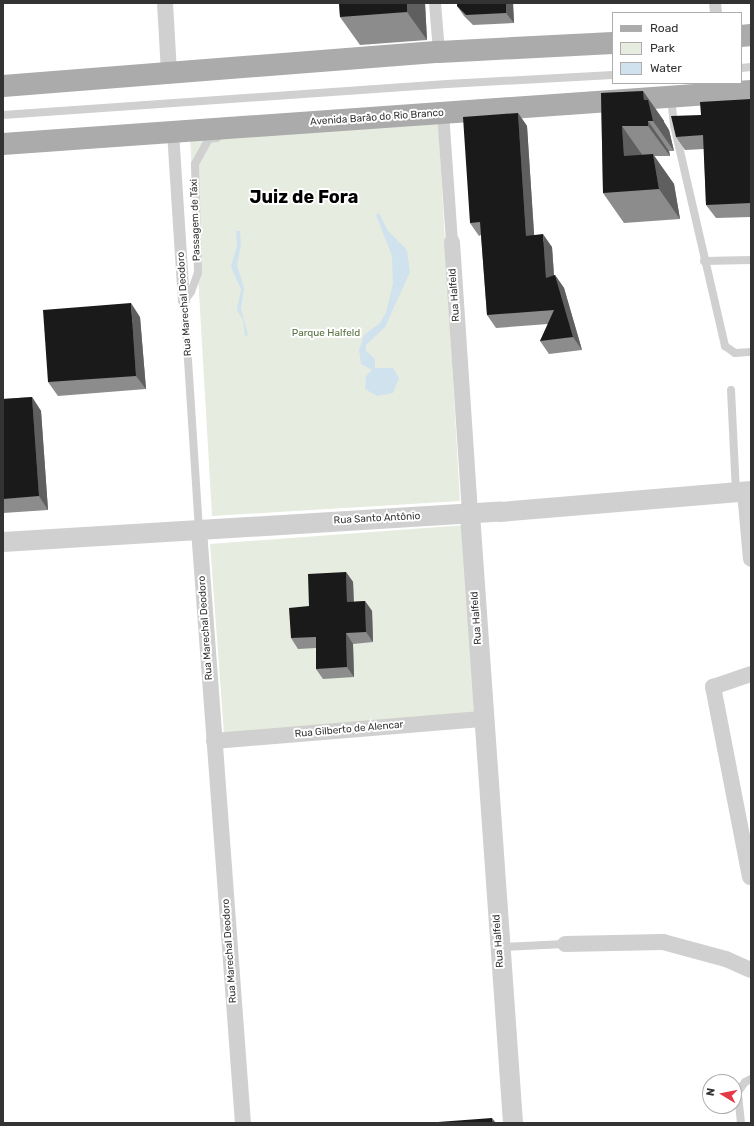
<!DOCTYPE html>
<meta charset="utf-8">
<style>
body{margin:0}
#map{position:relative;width:754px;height:1126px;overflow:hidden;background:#fff;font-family:Rubik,sans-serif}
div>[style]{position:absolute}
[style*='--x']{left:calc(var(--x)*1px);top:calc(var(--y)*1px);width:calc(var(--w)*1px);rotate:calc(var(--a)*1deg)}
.green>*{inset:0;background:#e6ecdf}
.water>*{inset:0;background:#cfe2ee}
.service>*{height:8px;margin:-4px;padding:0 4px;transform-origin:4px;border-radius:4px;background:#d0d0d0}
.pedestrian>*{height:12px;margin:-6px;padding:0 6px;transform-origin:6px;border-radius:6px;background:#d0d0d0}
.minor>*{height:16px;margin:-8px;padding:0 8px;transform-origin:8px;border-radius:8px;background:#d0d0d0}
.tertiary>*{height:20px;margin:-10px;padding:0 10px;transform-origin:10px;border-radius:10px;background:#d0d0d0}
.primary>*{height:22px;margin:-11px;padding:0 11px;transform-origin:11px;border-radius:11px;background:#ababab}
.wall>*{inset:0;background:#8c8c8c}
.shaded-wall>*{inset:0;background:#5f5f5f}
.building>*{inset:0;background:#1a1a1a}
span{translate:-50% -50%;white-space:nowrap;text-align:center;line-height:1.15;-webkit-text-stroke:4px #fff;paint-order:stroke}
.street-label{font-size:10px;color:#333}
.park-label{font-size:10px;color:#56703f}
.town-label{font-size:18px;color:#000;font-weight:700}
.frame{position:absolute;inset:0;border:4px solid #333;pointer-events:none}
.legend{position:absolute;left:612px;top:12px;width:130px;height:72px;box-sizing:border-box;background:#fff;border:1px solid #adadad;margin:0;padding:5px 7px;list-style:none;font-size:12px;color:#333}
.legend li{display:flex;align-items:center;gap:8px;height:20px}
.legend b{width:20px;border:1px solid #adadad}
.north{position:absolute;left:702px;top:1074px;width:40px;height:40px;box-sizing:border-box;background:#fff;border:1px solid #adadad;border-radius:50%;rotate:280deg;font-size:11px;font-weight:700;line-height:16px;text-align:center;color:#333}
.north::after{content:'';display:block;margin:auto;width:14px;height:18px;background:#e63946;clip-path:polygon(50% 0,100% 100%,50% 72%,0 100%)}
</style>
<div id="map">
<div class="green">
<i style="clip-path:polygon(438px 119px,460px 501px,212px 516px,190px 137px)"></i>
<i style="clip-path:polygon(466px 525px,480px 715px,224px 734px,210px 544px)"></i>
</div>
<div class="water">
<i style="clip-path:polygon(379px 213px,388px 231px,407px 250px,410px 272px,385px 327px,366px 345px,366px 351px,375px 359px,375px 368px,393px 368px,399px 378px,393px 393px,377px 396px,365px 389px,366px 376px,372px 370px,361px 364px,359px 350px,364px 335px,380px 323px,386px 313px,393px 284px,392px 256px,376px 215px)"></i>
<i style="clip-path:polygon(236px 231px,240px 231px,241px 245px,237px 265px,244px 288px,241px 309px,248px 335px,245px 336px,243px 320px,237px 310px,241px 289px,231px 267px,237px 246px)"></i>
</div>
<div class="service">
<i style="--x:741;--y:68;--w:10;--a:-6"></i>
<i style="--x:671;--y:97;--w:28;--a:84"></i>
<i style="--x:674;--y:125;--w:227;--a:77"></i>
<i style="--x:725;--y:346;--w:12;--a:35"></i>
<i style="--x:735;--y:353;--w:16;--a:-4"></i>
<i style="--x:3;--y:115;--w:445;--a:-4"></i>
<i style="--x:447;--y:84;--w:166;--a:-3.1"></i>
<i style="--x:704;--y:261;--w:47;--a:-1.2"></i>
<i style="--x:731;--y:390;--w:102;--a:87.2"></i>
<i style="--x:199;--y:530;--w:229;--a:-93.7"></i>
<i style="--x:184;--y:301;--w:11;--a:-52"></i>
<i style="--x:191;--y:292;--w:20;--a:-70"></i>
<i style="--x:198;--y:273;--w:109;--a:-91.6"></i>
<i style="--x:195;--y:164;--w:29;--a:-61"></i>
<i style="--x:209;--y:139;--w:8;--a:-7"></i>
<i style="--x:501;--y:947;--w:64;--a:-2.7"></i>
<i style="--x:741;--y:1123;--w:31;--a:-96"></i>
<i style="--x:738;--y:1092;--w:12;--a:-55"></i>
<i style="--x:745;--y:1082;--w:7;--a:-27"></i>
</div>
<div class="pedestrian">
<i style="--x:435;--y:3;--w:49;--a:85.3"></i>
<i style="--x:715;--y:3;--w:10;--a:84"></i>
<i style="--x:443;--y:113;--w:129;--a:86"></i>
<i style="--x:173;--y:132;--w:169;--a:86.3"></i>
</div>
<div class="minor">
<i style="--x:165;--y:3;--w:70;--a:86.7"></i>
<i style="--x:452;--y:242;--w:273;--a:86.2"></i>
<i style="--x:745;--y:492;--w:67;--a:84.9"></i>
<i style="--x:199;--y:530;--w:595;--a:85.76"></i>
<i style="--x:214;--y:741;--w:271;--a:-4.7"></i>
<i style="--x:750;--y:877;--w:194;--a:-101"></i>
<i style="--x:713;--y:687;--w:40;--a:-18.9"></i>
<i style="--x:565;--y:944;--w:98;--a:-1.2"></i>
<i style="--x:663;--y:942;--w:65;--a:15.1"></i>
<i style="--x:726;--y:959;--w:27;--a:24"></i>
</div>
<div class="tertiary">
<i style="--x:470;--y:514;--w:611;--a:85.96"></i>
<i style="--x:3;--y:542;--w:498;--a:-3.5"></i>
<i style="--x:500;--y:512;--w:252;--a:-4.8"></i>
</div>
<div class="primary">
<i style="--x:741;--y:36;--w:10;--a:-6"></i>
<i style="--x:3;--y:86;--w:437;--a:-4.5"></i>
<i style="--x:439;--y:52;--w:174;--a:-3"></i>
<i style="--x:3;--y:144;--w:750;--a:-4.05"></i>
</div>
<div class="wall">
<i style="clip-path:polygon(339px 3px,425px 3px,427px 40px,360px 45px,340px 17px)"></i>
<i style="clip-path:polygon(513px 3px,514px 23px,473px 25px,464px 16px,457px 6px)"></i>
<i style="clip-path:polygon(643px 91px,664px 121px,664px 122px,669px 130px,674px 151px,669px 151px,670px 156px,654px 156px,674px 184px,680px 219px,624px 223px,603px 193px,601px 93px)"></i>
<i style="clip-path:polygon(751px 99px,751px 217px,716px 218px,706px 205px,704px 149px,685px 150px,676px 137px,701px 115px)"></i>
<i style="clip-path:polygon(518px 113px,527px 126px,534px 235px,552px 247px,554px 275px,555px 275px,564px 288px,582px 350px,549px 354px,540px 341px,548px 324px,496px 328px,487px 315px,481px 235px,479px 236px,470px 223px)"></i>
<i style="clip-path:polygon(140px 317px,146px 389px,58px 396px,48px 382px)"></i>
<i style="clip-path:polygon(32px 397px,41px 411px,48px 510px,3px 513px,3px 399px)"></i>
<i style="clip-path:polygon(346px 572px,353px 582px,354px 602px,365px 601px,372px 611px,373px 642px,353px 644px,354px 677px,323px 679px,316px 669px,316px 648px,298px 649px,291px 638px,309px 606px)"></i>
</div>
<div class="shaded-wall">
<i style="clip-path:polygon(407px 3px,425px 3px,427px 40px,407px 12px)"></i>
<i style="clip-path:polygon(506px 3px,513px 3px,514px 23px,506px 13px)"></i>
<i style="clip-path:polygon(643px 91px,664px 121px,664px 122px,669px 130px,674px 151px,653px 121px,644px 100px)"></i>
<i style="clip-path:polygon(518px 113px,527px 126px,535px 248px,526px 236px)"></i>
<i style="clip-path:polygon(648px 121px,669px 151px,670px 156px,648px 126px)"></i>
<i style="clip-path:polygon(622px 126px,643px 156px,624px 156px)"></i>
<i style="clip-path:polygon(653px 154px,674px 184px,680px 219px,659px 189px)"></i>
<i style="clip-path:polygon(543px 234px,552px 247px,555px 291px,546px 278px)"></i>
<i style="clip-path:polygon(555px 275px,564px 288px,582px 350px,573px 337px)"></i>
<i style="clip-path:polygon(131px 303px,140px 317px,146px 389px,136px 376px)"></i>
<i style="clip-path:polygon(32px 397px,41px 411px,48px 510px,39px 496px)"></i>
<i style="clip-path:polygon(346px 572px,353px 582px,354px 613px,347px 602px)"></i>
<i style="clip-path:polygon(365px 601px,372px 611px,373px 642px,366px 632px)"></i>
<i style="clip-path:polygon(346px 633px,353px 644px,354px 677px,347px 667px)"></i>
<i style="clip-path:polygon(492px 1118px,496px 1123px,493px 1123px)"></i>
</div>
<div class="building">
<i style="clip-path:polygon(339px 3px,407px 3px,407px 12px,340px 17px)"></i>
<i style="clip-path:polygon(457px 3px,506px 3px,506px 13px,466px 15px,457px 6px)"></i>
<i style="clip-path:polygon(643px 91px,644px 100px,648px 100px,653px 121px,648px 121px,648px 126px,622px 126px,624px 156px,653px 154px,659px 189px,603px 193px,601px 93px)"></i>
<i style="clip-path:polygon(751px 99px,751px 203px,706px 205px,703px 135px,676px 137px,671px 116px,701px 115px,700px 102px)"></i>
<i style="clip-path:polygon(518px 113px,526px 236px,543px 234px,546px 278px,555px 275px,573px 337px,540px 341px,554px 310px,487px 315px,480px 222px,470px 223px,463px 117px)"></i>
<i style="clip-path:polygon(131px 303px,136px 376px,48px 382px,43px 310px)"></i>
<i style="clip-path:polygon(32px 397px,39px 496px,3px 499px,3px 399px)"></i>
<i style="clip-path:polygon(346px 572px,347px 602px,365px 601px,366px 632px,346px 633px,347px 667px,316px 669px,316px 637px,291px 638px,289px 608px,309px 606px,308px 574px)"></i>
<i style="clip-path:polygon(492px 1118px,493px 1123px,438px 1123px,438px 1122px)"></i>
</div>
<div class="street-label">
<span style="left:377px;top:118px;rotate:-4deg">Avenida Barão do Rio Branco</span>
<span style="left:196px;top:220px;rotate:-92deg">Passagem de Táxi</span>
<span style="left:455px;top:295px;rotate:-94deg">Rua Halfeld</span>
<span style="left:185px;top:304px;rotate:-94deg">Rua Marechal Deodoro</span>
<span style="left:377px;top:519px;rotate:-3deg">Rua Santo Antônio</span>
<span style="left:477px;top:618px;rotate:-94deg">Rua Halfeld</span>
<span style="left:206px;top:628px;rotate:-94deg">Rua Marechal Deodoro</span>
<span style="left:349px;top:730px;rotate:-5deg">Rua Gilberto de Alencar</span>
<span style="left:499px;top:941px;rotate:-94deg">Rua Halfeld</span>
<span style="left:230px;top:951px;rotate:-94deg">Rua Marechal Deodoro</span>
</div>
<div class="park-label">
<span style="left:326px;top:334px">Parque Halfeld</span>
</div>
<div class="town-label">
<span style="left:304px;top:197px">Juiz de Fora</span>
</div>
<div class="frame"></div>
<ul class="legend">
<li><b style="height:5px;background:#ababab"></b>Road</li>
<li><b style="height:11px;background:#e6ecdf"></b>Park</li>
<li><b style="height:11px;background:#cfe2ee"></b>Water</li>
</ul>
<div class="north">N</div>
</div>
